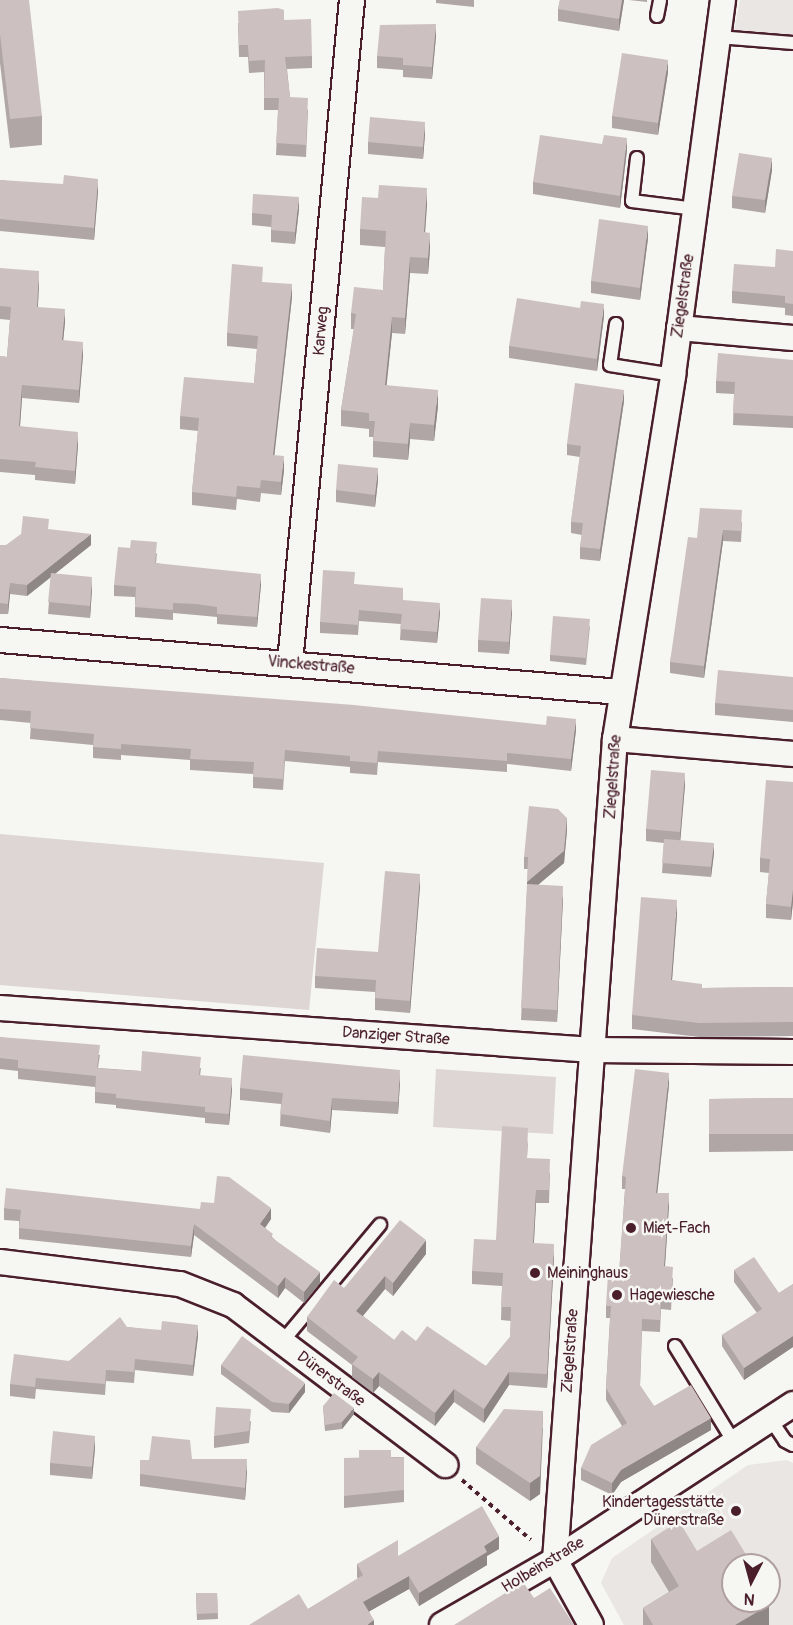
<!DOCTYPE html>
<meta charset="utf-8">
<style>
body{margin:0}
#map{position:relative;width:793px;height:1625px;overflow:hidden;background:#f6f6f2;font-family:Pangolin,sans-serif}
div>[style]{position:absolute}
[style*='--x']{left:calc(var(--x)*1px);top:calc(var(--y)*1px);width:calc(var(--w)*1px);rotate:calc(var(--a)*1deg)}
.built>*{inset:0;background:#e9e6e3}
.green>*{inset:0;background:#ddd6d5}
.path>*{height:4px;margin-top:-2px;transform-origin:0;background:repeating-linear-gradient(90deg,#4a1f2b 0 4.5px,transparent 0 9px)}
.roads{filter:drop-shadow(2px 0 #4a1f2b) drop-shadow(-2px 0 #4a1f2b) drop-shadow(0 2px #4a1f2b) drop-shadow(0 -2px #4a1f2b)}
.service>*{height:12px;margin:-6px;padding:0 6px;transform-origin:6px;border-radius:6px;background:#f6f6f2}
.minor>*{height:24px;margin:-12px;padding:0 12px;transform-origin:12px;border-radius:12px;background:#f6f6f2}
.wall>*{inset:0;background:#afa6a5}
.shaded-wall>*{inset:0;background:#8f8786}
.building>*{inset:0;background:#ccc1c0}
.dots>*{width:16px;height:16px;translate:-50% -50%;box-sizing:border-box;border:3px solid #f6f6f2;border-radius:50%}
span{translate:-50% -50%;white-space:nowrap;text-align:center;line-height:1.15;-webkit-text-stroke:5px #f6f6f2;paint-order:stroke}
.street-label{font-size:16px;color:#4a1f2b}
.poi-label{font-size:16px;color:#4a1f2b}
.left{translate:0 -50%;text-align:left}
.right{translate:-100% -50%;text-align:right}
.north{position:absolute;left:721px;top:1553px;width:60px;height:60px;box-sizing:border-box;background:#f6f6f2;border:2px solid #b1a0a2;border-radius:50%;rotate:186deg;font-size:16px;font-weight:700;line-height:24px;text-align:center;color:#4a1f2b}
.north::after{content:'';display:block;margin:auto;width:21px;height:27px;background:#4a1f2b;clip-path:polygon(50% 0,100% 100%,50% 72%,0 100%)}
</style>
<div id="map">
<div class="built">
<i style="clip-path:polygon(740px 0,793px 0,793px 41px,733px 36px)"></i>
<i style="clip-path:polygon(evenodd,787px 1460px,793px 1463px,793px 1625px,624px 1625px,601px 1583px,612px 1558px,748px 1465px,787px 1460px,733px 1565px,769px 1565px,769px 1601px,733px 1601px,733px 1565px)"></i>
</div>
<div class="green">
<i style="clip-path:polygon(0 834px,324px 863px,309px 1010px,0 985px)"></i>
<i style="clip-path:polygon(436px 1069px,556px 1077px,553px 1134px,433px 1127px)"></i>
</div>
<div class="path">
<i style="--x:462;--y:1480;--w:91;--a:41"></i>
</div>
<div class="roads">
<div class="service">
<i style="--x:657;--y:16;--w:16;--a:-79"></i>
<i style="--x:718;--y:37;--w:75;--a:4.6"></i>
<i style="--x:637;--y:158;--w:43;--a:96.6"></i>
<i style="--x:632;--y:201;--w:64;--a:7.2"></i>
<i style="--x:616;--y:324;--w:41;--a:98.3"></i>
<i style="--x:610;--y:365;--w:64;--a:9"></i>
<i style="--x:282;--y:1342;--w:153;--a:-50.1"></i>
<i style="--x:675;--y:1346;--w:115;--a:58.5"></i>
<i style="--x:771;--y:1420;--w:25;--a:56"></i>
<i style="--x:785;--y:1441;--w:9;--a:27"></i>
</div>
<div class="minor">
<i style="--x:679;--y:328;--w:114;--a:5"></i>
<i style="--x:0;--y:640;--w:623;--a:4.79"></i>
<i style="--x:290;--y:663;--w:666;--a:-84.66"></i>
<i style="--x:615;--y:739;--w:179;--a:4.8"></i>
<i style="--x:0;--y:1008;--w:594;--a:4.05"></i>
<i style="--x:593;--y:1050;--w:200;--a:0.6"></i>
<i style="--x:0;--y:1262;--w:181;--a:7"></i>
<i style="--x:180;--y:1284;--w:57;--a:21.6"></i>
<i style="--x:233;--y:1305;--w:266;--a:37"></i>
<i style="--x:555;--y:1560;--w:823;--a:-85.82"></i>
<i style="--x:615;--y:739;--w:369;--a:-80.9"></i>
<i style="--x:673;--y:375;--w:378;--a:-82.4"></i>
<i style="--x:555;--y:1560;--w:74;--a:61"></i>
<i style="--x:442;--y:1625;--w:130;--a:-29.9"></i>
<i style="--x:555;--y:1560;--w:285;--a:-33.2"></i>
</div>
</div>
<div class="wall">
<i style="clip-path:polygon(0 0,42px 116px,42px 145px,10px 148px,0 63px)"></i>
<i style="clip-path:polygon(436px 0,474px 0,474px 7px,436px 3px)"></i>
<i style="clip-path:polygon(560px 0,624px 0,619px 31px,558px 21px,558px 9px)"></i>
<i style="clip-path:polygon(629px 0,647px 0,647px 2px)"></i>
<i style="clip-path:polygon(284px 20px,312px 56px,312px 68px,287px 69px,290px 97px,308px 110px,306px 157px,276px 155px,278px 110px,264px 110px,264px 72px,249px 73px,248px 57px,239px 57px,238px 23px)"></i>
<i style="clip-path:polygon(436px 36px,432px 79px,403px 77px,403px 70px,377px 68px,377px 56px)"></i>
<i style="clip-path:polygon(668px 72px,658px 135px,612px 128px,612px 116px)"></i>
<i style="clip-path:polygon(425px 134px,423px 159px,368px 154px,368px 142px)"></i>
<i style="clip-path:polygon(602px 144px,627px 150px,620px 208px,533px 194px,533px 182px)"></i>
<i style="clip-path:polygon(772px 170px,765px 213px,732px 208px,732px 196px)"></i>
<i style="clip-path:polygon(0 180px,98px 191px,94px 240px,0 231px)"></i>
<i style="clip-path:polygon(427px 204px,425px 232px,430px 249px,428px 274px,410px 273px,405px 334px,392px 333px,386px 385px,438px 406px,434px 441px,410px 439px,408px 460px,373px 457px,373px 437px,369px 437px,369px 429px,341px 426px,341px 410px,354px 329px,351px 329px,351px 313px,383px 290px,385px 247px,360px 245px,360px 229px)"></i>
<i style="clip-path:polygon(299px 209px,295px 244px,271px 242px,271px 227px,252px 225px,252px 213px)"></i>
<i style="clip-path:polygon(648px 238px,640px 300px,591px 293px,591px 281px)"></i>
<i style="clip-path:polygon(793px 251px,793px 316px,785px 315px,785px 308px,732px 303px,732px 291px,775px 267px)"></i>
<i style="clip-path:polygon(0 268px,39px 284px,38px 307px,65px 322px,63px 340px,83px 355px,79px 403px,22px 398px,20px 426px,78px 445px,75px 484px,35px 480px,35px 475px,0 472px,0 356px,7px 357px,10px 320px,0 319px)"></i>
<i style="clip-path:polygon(263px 282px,292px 297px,274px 455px,284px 470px,281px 495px,261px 493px,260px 502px,237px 499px,236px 510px,192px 505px,192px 492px,198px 431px,180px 429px,180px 416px,254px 383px,257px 349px,227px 346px,227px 333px)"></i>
<i style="clip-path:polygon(604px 316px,597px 371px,509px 358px,509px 346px)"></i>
<i style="clip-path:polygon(793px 360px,793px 428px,733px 425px,734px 394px,716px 393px,716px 381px)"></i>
<i style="clip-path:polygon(624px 401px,600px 561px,580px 559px,580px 547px,582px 535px,571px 533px,571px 522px,580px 457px,567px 455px,567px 444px)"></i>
<i style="clip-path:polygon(378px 480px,375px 507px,336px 502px,336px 490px)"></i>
<i style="clip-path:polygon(742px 522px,741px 542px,723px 541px,704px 678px,670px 673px,670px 662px,697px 538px)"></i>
<i style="clip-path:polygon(49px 530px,91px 545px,55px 574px,92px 589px,90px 618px,48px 614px,51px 577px,27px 596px,10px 594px,8px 614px,0 614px,0 545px,6px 545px)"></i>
<i style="clip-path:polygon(157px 553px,156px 563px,261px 584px,257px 627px,217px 624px,217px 617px,196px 615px,173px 613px,173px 620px,135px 617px,135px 597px,114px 596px,114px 585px)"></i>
<i style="clip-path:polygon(355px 584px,440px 613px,437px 643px,400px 640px,401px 624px,359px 621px,358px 635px,320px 633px,320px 622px)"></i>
<i style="clip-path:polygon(512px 612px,509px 654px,478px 652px,478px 640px)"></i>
<i style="clip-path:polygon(590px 626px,586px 665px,550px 661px,550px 655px)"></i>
<i style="clip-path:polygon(793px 677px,793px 722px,715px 715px,715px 703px)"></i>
<i style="clip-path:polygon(0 678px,576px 730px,571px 771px,507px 764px,507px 772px,378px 762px,377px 775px,350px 773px,350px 767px,285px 761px,283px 790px,253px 788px,253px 774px,190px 770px,190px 760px,121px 755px,121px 760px,93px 758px,93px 745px,30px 739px,31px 723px,0 720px)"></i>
<i style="clip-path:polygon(793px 782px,793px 902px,791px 920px,766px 918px,766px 904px,769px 873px,760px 872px,760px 858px)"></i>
<i style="clip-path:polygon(685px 785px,680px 841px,714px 853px,711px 877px,662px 873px,664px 843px,646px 841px,646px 829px)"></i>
<i style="clip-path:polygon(567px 830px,564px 863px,538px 885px,563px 898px,557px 1022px,521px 1020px,528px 869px,524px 869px,524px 857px)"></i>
<i style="clip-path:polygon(420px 886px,410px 1013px,375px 1010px,375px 992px,315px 988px,315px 976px,378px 952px)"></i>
<i style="clip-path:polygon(677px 914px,672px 980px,702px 988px,793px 987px,793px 1036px,699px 1037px,632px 1029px,632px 1015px)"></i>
<i style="clip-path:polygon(0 1037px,100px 1055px,98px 1068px,141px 1071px,201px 1068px,200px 1076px,232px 1089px,229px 1125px,205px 1123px,205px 1118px,116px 1108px,116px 1105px,95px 1103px,95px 1087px,18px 1079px,18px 1071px,0 1069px)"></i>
<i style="clip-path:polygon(400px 1082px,398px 1114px,332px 1110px,330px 1133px,280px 1126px,281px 1104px,240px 1100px,240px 1088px)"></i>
<i style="clip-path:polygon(669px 1085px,657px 1193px,669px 1205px,665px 1267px,673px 1279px,671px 1310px,661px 1309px,660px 1332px,642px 1331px,640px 1386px,654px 1406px,711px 1430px,621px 1482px,612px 1495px,581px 1480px,581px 1468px,622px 1426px,606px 1400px,606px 1388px,610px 1318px,606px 1318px,606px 1306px,619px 1274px,625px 1189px,622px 1189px,622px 1176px)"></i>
<i style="clip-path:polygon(793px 1098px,793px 1151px,709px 1152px,709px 1099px)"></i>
<i style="clip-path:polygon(528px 1141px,527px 1158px,550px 1173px,549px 1203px,536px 1203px,534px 1243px,554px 1257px,547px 1388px,509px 1385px,484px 1423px,454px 1402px,435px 1426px,379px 1386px,373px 1393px,352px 1377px,352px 1365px,307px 1331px,307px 1317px,344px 1288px,426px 1254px,393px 1296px,385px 1289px,363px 1316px,394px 1340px,416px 1341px,486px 1366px,510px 1337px,511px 1321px,501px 1320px,502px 1286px,472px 1284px,472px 1271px,496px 1240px)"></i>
<i style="clip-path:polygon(4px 1208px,271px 1219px,265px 1228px,273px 1238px,320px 1283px,304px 1303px,285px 1288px,278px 1298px,194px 1235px,191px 1257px,19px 1239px,19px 1221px,4px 1220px)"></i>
<i style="clip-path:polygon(734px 1270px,779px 1293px,793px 1284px,793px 1347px,744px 1380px,722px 1346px,722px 1335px,757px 1313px,734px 1282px)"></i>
<i style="clip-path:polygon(127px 1327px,198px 1336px,193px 1376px,135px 1370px,134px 1383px,106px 1381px,105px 1395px,36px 1389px,35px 1399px,10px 1396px,10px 1384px,69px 1361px)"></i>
<i style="clip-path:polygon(221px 1365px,305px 1392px,289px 1413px,272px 1412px,221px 1374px)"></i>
<i style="clip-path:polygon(323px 1406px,354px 1414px,342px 1429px,325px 1431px)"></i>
<i style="clip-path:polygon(251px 1421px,249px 1443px,214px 1448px,214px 1436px)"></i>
<i style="clip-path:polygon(543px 1428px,540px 1494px,530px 1501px,476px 1464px,476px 1447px)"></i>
<i style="clip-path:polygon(95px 1448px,92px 1479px,50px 1475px,50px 1463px)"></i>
<i style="clip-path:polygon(404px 1457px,404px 1502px,344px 1508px,344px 1458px)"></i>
<i style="clip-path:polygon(247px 1471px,245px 1500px,140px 1486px,140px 1474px)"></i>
<i style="clip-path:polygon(651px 1539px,747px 1565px,733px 1565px,769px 1625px,643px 1625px,643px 1608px,669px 1592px,651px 1562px)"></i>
<i style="clip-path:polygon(499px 1549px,487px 1556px,487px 1565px,419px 1606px,409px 1589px,369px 1611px,374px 1625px,308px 1609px,358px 1579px,357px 1577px,357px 1564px,398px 1556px)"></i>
<i style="clip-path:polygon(196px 1593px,217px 1593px,218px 1619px,197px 1620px)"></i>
</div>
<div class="shaded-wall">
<i style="clip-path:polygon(622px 0,624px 0,619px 31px,619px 19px)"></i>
<i style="clip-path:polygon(436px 24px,436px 36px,432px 79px,432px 67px)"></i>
<i style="clip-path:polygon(668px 60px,668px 72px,658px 135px,658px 123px)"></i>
<i style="clip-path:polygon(425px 122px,425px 134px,423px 159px,423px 147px)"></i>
<i style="clip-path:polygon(627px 138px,627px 150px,620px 208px,620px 196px)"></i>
<i style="clip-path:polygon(772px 158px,772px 170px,765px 213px,765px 200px)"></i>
<i style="clip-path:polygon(98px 179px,98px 191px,94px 240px,94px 228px)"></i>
<i style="clip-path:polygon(427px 188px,427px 204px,424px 248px,424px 232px)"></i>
<i style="clip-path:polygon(299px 197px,299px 209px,295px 244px,295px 232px)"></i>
<i style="clip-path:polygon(648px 226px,648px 238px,640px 300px,640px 288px)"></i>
<i style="clip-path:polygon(430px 233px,430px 249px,428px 274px,428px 258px)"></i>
<i style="clip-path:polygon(410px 257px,410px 273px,405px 334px,405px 318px)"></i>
<i style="clip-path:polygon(39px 271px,39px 284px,37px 320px,37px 307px)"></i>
<i style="clip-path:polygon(292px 284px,292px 297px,273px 468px,273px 455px)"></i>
<i style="clip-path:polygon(604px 304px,604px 316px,597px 371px,597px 359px)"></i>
<i style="clip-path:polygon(65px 309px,65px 322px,62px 353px,62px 340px)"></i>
<i style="clip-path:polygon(392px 317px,392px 333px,385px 401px,385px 385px)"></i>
<i style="clip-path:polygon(83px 342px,83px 355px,79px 403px,79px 390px)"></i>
<i style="clip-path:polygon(22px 385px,22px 398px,19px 439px,19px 426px)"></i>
<i style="clip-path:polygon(438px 390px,438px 406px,434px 441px,434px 425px)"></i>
<i style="clip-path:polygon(624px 390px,624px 401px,600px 561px,600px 549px)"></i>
<i style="clip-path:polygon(410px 423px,410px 439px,408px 460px,408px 444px)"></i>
<i style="clip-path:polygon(78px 432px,78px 445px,75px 484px,75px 471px)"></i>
<i style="clip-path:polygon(284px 456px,284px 470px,281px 495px,281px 482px)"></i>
<i style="clip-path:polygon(378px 468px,378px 480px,375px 507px,375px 495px)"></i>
<i style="clip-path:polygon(723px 530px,723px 541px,704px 678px,704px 666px)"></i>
<i style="clip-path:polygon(91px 534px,91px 545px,27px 596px,27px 585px)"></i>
<i style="clip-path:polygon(261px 574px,261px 584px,257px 627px,257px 617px)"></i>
<i style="clip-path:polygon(92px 577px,92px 589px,90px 618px,90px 606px)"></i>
<i style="clip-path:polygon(10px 583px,10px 594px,8px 614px,8px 604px)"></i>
<i style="clip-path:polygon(512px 600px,512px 612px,509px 654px,509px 642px)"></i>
<i style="clip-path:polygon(440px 603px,440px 613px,437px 643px,437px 632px)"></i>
<i style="clip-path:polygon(576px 719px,576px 730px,571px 771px,571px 759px)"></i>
<i style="clip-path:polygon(685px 773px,685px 785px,680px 844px,680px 832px)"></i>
<i style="clip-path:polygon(567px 818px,567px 830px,564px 863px,527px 894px,527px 882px)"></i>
<i style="clip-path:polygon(714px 843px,714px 853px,711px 877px,711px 867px)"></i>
<i style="clip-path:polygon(420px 874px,420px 886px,410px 1013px,410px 1001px)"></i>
<i style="clip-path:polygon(563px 886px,563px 898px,557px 1022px,557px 1010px)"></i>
<i style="clip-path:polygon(793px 889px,793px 902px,791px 920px,791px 907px)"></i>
<i style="clip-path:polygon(677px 900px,677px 914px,671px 994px,671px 980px)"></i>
<i style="clip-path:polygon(400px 1070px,400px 1082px,398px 1114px,398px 1102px)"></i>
<i style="clip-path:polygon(669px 1073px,669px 1085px,656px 1205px,656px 1193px)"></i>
<i style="clip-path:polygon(232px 1078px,232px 1089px,229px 1125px,229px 1114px)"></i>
<i style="clip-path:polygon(332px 1098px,332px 1110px,330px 1133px,330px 1121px)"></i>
<i style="clip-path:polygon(536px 1190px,536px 1203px,533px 1256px,533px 1243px)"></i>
<i style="clip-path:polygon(669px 1193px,669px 1205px,664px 1279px,664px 1266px)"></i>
<i style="clip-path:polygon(271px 1208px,271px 1219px,260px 1235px,260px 1224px)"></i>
<i style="clip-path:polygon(194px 1224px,194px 1235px,191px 1257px,191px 1246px)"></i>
<i style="clip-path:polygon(426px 1240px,426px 1254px,393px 1296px,393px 1283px)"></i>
<i style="clip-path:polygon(554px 1244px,554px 1257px,547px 1388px,547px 1374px)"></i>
<i style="clip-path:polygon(320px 1272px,320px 1283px,304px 1303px,304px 1292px)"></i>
<i style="clip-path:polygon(385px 1276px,385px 1289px,356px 1324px,356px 1311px)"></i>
<i style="clip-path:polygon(285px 1277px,285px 1288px,278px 1298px,278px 1286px)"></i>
<i style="clip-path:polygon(198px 1325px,198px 1336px,193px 1376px,193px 1365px)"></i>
<i style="clip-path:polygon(793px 1336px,793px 1347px,744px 1380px,744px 1368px)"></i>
<i style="clip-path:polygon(379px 1372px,379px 1386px,373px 1393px,373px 1379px)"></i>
<i style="clip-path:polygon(509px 1372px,509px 1385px,484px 1423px,484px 1409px)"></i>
<i style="clip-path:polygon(305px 1383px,305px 1392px,289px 1413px,289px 1404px)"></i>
<i style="clip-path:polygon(454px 1389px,454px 1402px,435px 1426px,435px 1413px)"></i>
<i style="clip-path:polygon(354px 1408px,354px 1414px,342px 1429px,342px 1422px)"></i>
<i style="clip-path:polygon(543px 1411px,540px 1494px,530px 1501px,530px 1483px)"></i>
<i style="clip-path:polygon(711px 1418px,711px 1430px,621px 1482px,612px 1495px,612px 1483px,621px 1470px)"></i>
<i style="clip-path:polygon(95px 1436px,95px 1448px,92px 1479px,92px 1467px)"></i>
<i style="clip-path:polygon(247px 1459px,247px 1471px,245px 1500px,245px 1488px)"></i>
<i style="clip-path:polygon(499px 1536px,499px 1549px,487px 1556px,487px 1565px,419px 1606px,419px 1593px,484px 1546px)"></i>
<i style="clip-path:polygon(747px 1556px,747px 1565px,741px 1565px,741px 1559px)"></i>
<i style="clip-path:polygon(409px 1576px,409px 1589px,363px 1615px,363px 1602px)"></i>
<i style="clip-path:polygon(769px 1605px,769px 1625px,735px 1625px)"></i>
<i style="clip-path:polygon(374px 1620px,374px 1625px,367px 1625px)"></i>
</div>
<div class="building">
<i style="clip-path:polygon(0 0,29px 0,42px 116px,10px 119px,0 34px)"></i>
<i style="clip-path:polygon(560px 0,622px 0,619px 19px,558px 9px)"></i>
<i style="clip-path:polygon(278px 8px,284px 10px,284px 20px,311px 19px,312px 56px,285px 57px,290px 97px,308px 98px,306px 145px,276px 143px,279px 98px,264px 98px,265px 60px,249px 61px,248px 45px,239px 45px,238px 11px)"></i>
<i style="clip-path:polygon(436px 24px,432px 67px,403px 65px,403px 58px,377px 56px,380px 25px)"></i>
<i style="clip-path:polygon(622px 53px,668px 60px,658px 123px,612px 116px)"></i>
<i style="clip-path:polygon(370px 117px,425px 122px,423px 147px,368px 142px)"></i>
<i style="clip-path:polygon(540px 135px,602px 144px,604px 135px,627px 138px,620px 196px,533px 182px)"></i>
<i style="clip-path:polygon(739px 153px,772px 158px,765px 200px,732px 196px)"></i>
<i style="clip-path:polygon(64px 175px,98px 179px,94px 228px,0 219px,0 180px,63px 184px)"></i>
<i style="clip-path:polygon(379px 185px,427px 188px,424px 232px,430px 233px,428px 258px,410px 257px,405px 318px,392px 317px,385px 385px,438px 390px,434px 425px,410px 423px,408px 444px,373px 441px,375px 421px,369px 421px,369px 413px,341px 410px,356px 314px,351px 313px,354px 287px,383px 290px,386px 231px,360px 229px,362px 197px,378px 198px)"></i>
<i style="clip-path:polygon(253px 194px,299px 197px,295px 232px,271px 230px,272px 215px,252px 213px)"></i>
<i style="clip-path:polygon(599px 219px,648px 226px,640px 288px,591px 281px)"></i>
<i style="clip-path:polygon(776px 249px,793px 251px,793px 304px,785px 303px,785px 296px,732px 291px,734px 264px,775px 267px)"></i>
<i style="clip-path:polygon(232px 264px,263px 267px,262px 282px,292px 284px,273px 455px,284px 456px,281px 482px,261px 480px,260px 488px,237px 486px,236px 497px,192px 492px,199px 418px,180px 416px,184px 377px,254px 383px,258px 336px,227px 333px)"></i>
<i style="clip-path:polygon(0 268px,39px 271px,37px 307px,65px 309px,62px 340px,83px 342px,79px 390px,22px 385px,19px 426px,78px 432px,75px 471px,35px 467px,36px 462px,0 459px,0 356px,7px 357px,11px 307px,0 306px)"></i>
<i style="clip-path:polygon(517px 298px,580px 308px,581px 301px,604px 304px,597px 359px,509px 346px)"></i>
<i style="clip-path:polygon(718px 353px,793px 360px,793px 416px,733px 413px,735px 382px,716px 381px)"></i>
<i style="clip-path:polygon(575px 383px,624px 390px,600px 549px,580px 547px,583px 523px,571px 522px,581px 446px,567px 444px)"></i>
<i style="clip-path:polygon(338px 464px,378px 468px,375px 495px,336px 490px)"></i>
<i style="clip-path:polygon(700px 508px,742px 510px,741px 531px,723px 530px,704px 666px,670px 662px,688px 537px,697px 538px)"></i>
<i style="clip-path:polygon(23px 516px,49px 519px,48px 529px,91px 534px,27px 585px,10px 583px,8px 604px,0 603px,0 545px,6px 545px,21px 534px)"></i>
<i style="clip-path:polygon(131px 540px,157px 542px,155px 563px,261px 574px,257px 617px,217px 614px,217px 607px,196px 604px,173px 603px,173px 610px,135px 607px,136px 587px,114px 585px,118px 547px,130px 548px)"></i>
<i style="clip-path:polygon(323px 570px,355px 572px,354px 584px,403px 588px,403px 600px,440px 603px,437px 632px,400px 629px,402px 614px,359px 610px,358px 625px,320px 622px)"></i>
<i style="clip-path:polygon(51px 573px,92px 577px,90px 606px,48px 602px)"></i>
<i style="clip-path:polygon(481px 598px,512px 600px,509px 642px,478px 640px)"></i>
<i style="clip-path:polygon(553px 616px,590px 619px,586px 658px,550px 655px)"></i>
<i style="clip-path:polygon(718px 670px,793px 677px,793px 710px,715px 703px)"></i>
<i style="clip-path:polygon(0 678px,354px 705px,546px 725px,547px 716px,576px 719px,571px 759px,507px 753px,507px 761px,378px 751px,377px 763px,350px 761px,350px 756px,285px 750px,283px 779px,253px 777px,254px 762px,190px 759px,191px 749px,121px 744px,121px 749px,93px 747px,94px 734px,30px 728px,31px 711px,0 709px)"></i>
<i style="clip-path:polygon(651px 770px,685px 773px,680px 832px,646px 829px)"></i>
<i style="clip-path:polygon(766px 780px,793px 782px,793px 889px,791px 907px,766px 904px,770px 859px,760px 858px)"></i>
<i style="clip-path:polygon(529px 806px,558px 809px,567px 818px,564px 851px,527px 882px,528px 857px,524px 857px)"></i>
<i style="clip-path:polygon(664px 839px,714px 843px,711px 867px,662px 863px)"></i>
<i style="clip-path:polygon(385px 871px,420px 874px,410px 1001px,375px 998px,376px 980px,315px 976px,317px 948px,378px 952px)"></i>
<i style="clip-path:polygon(527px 884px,563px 886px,557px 1010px,521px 1008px)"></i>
<i style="clip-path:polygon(641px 897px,677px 900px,671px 980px,702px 984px,702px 988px,793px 987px,793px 1022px,699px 1023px,632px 1015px)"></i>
<i style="clip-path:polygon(0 1037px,100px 1045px,97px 1068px,119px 1070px,141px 1071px,142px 1051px,201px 1057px,199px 1075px,232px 1078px,229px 1114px,205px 1112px,205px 1107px,116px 1098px,116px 1094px,95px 1092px,96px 1076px,18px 1068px,18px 1060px,0 1058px)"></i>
<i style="clip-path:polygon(243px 1055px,400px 1070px,398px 1102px,332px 1098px,330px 1121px,280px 1114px,283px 1093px,240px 1088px)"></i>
<i style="clip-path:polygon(635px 1069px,669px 1073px,656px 1193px,669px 1193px,664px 1266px,673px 1267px,671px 1298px,661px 1297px,660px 1320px,642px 1319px,640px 1385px,654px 1406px,691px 1385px,711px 1418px,621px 1470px,612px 1483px,581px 1468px,591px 1445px,627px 1423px,606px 1388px,611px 1306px,606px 1306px,608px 1274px,619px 1274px,626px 1177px,622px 1176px)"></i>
<i style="clip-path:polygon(793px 1098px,793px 1134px,709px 1134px,709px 1099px)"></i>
<i style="clip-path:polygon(502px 1126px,528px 1128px,527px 1158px,550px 1159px,549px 1190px,536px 1190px,533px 1243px,554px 1244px,547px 1374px,509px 1372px,484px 1409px,454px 1389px,435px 1413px,379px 1372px,373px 1379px,352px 1364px,358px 1357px,307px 1317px,334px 1280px,344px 1288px,400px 1220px,426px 1240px,393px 1283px,385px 1276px,356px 1311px,394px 1340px,402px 1330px,416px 1341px,427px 1326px,486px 1366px,510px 1337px,511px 1307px,501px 1307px,503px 1273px,472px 1271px,474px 1239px,496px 1240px)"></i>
<i style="clip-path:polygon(217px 1176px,229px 1177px,271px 1208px,260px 1224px,273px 1234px,271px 1237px,320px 1272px,304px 1292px,285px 1277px,278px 1286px,194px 1224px,191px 1246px,19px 1228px,21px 1210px,4px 1208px,6px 1188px,200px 1209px,201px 1202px,214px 1203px)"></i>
<i style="clip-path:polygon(754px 1257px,779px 1293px,793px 1284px,793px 1336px,744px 1368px,722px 1335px,762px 1309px,734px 1270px)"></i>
<i style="clip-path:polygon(120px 1317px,127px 1327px,161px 1330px,162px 1321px,198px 1325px,193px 1365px,135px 1359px,134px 1372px,106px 1370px,105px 1384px,36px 1378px,35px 1387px,10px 1384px,14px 1354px,69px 1361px)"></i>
<i style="clip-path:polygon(242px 1336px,305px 1383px,289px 1404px,272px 1402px,221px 1365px)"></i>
<i style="clip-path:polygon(334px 1393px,354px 1408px,342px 1422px,325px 1425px,323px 1406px)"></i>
<i style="clip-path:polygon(216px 1407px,251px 1409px,249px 1431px,214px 1436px)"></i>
<i style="clip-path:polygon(504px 1409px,543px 1411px,540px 1476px,530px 1483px,476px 1447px)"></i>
<i style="clip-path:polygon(53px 1431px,95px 1436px,92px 1467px,50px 1463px)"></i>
<i style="clip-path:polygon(152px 1436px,190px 1440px,192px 1459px,247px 1459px,245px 1488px,140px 1474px,140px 1460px,149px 1460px)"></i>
<i style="clip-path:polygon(359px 1450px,391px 1450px,391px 1458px,404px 1457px,404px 1490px,344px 1496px,344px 1458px,359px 1458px)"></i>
<i style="clip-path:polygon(482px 1506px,499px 1536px,484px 1546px,487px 1552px,419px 1593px,409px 1576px,363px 1602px,374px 1620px,367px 1625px,249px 1625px,299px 1594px,308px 1609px,363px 1575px,357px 1564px,398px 1540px,398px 1556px)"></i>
<i style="clip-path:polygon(679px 1521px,697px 1551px,731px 1530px,747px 1556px,741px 1559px,744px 1565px,733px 1565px,733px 1601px,766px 1601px,769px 1605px,735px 1625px,653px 1625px,643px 1608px,679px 1586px,651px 1539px)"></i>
<i style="clip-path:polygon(523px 1582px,534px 1598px,550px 1588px,574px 1625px,454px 1625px)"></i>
<i style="clip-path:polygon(196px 1593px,217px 1593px,218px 1613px,197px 1614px)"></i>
</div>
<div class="dots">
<i style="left:631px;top:1228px;background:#4a1f2b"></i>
<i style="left:535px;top:1273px;background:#4a1f2b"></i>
<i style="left:617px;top:1295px;background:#4a1f2b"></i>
<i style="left:736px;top:1511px;background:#4a1f2b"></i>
</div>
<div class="street-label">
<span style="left:683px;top:296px;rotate:-82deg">Ziegelstraße</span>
<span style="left:321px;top:331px;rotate:-85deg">Karweg</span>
<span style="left:311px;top:665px;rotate:5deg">Vinckestraße</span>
<span style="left:613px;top:777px;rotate:-86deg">Ziegelstraße</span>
<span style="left:396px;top:1036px;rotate:4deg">Danziger Straße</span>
<span style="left:570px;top:1351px;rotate:-86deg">Ziegelstraße</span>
<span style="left:331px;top:1379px;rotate:37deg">Dürerstraße</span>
<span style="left:543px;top:1565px;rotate:-31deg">Holbeinstraße</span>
</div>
<div class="poi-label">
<span class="left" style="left:643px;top:1228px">Miet-Fach</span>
<span class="left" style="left:547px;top:1273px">Meininghaus</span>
<span class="left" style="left:629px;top:1295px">Hagewiesche</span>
<span class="right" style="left:724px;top:1511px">Kindertagesstätte<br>Dürerstraße</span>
</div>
<div class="north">N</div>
</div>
